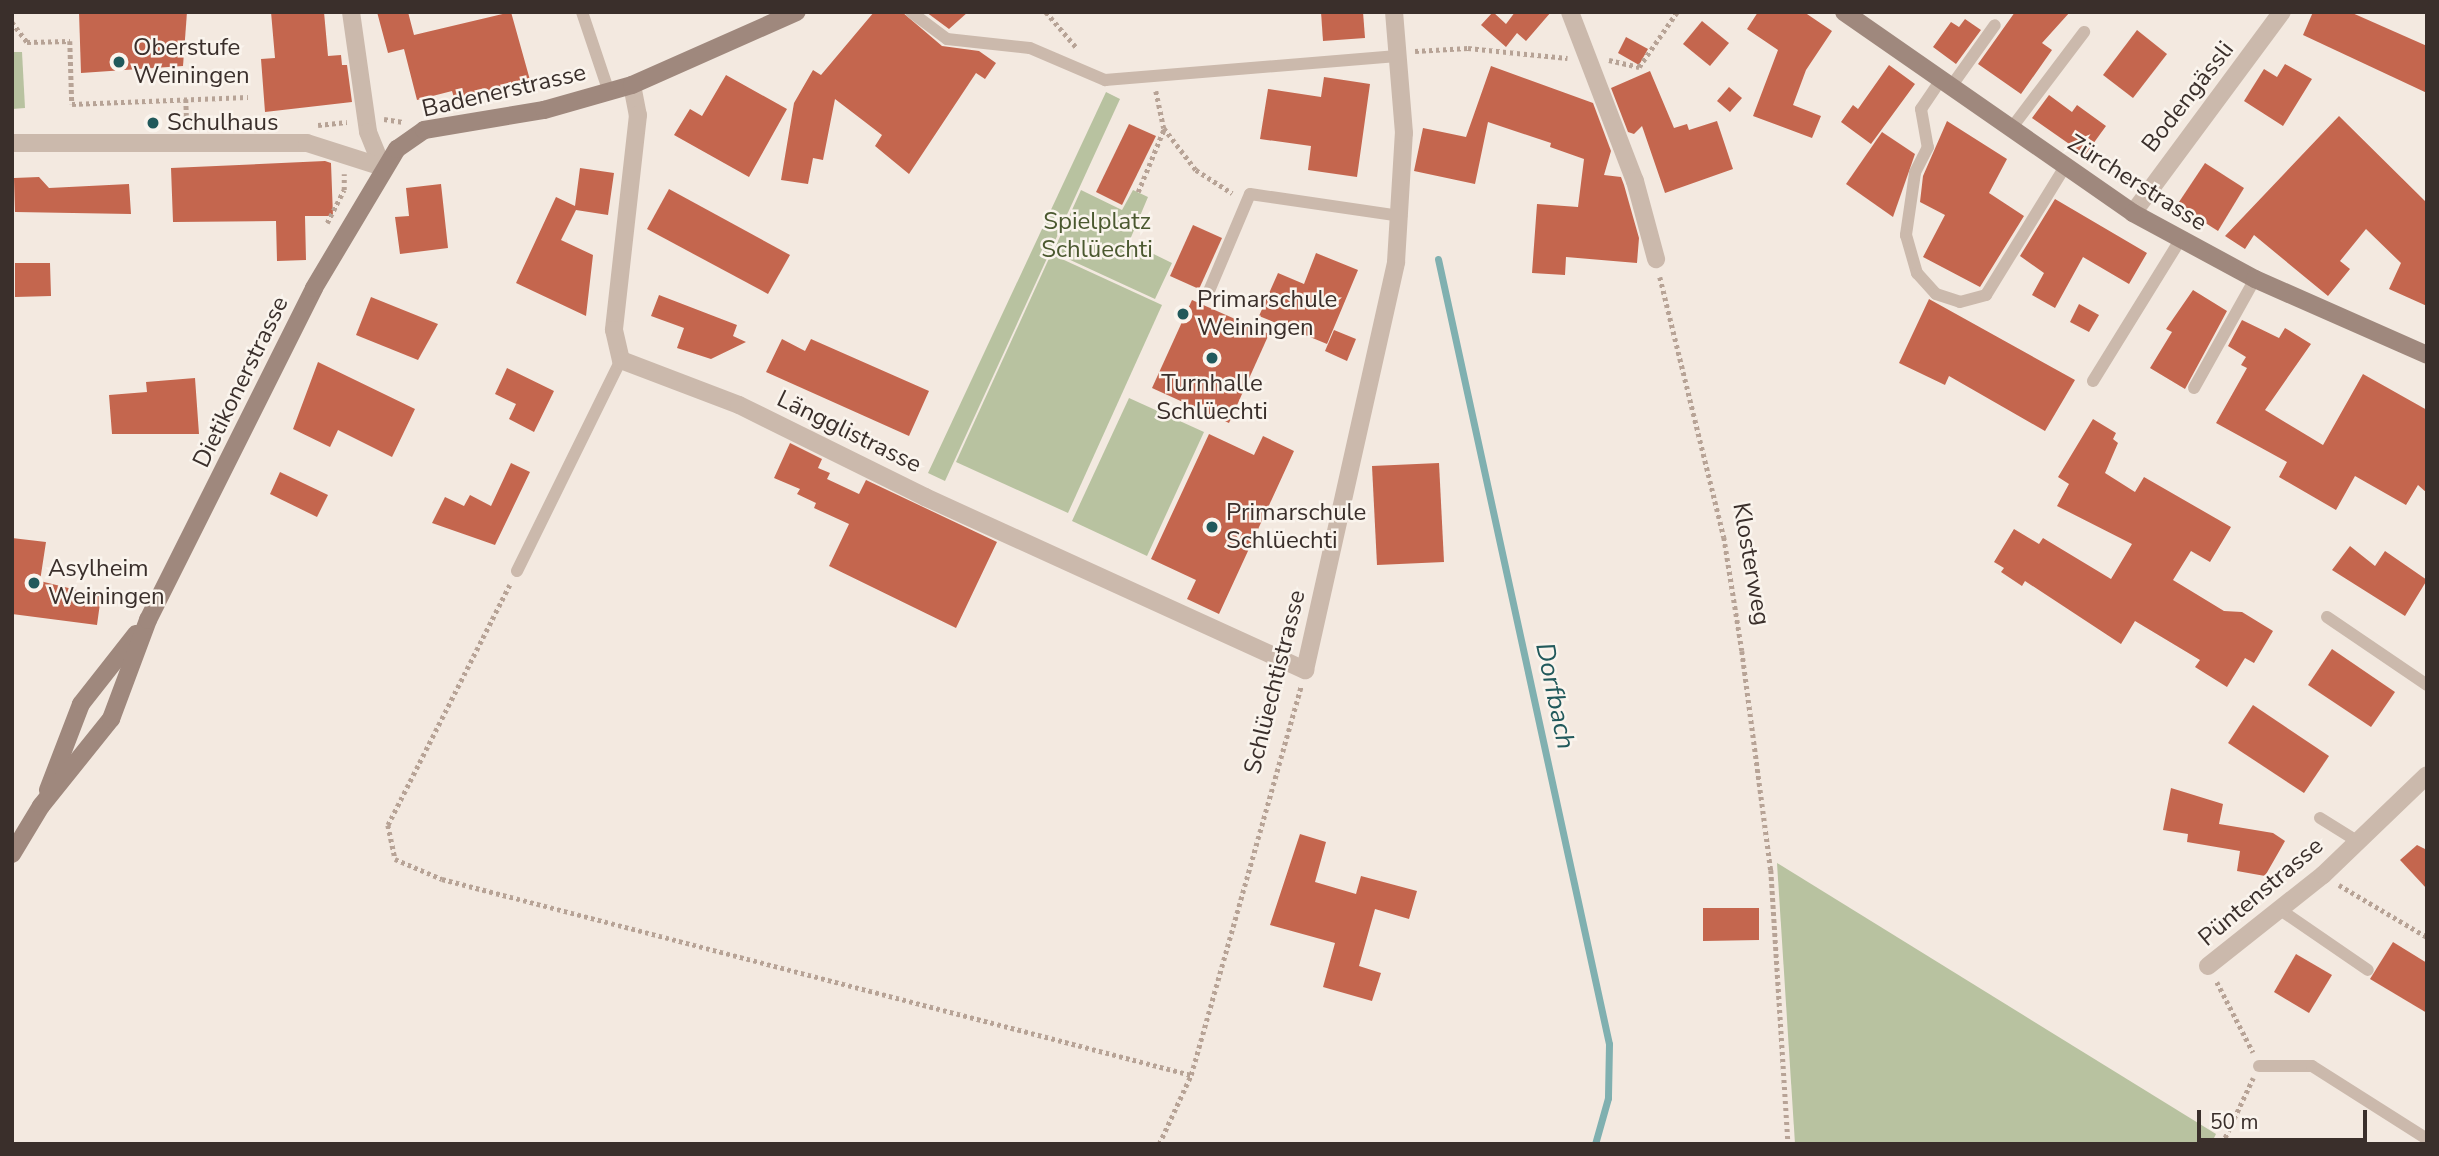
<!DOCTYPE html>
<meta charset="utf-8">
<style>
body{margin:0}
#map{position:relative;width:2439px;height:1156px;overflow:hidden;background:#f3e9e0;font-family:"Nunito Sans",sans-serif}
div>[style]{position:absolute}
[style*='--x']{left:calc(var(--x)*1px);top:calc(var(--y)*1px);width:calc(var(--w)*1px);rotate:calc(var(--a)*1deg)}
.green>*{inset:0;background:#b8c2a0}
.stream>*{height:7px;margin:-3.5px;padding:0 3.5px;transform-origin:3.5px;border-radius:3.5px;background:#80b0b0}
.building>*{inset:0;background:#c4664e}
.path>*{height:4.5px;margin-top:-2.25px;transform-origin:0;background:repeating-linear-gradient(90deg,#b7a396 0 3.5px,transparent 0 7px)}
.lane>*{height:12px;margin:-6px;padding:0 6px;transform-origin:6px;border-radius:6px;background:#cbb9ac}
.street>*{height:18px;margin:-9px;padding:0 9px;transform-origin:9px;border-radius:9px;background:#cbb9ac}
.secondary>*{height:18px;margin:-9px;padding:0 9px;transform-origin:9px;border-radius:9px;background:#9f887d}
.dots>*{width:19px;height:19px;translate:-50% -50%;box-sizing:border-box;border:4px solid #faf4ed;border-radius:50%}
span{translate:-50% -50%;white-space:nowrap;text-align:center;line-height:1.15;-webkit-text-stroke:5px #faf4ed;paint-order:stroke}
.poi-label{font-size:24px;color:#3a2f2b}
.left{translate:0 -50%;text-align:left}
.street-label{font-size:24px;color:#3a2f2b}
.park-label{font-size:24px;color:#4a582f}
.water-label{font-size:26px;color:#21595b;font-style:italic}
.frame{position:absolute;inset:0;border:14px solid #3a2f2b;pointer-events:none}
.scale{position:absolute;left:2197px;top:1110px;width:170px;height:32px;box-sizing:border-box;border:4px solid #3a2f2b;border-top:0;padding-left:9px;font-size:21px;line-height:24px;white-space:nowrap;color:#3a2f2b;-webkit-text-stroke:5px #faf4ed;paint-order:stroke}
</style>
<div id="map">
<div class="green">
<i style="clip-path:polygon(12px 52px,22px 52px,25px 108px,12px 109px)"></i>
<i style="clip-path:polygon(1106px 92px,1120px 99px,945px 481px,928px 473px)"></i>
<i style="clip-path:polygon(1081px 190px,1122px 210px,1133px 190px,1148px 197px,1129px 242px,1172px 263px,1155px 299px,1053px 252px)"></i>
<i style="clip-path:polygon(1051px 254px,1162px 305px,1068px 513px,956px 462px)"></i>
<i style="clip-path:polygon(1129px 398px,1204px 432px,1147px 556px,1072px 521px)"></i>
<i style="clip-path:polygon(1777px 863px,2216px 1134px,2211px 1144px,1795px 1144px)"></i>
</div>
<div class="stream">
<i style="--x:1438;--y:259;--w:803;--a:77.71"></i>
<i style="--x:1609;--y:1044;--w:54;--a:91.1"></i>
<i style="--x:1608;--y:1098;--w:48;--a:105.8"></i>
</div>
<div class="building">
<i style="clip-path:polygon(79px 12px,187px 12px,183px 66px,81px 73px)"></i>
<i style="clip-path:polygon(271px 12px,324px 12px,328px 56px,341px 55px,342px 65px,347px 65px,352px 102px,265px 112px,261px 59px,275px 58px)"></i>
<i style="clip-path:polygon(377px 12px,408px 12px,414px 35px,511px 12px,530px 80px,455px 101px,452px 91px,417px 100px,404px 49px,388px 53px)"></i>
<i style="clip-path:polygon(874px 12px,902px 12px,942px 46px,979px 51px,996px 63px,985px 79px,976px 73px,909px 174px,875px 146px,882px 135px,835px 99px,823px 160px,813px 158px,808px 184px,781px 180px,794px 103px,813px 70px,821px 75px)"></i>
<i style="clip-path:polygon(926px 12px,968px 12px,949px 29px)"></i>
<i style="clip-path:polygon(1321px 12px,1363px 12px,1365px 38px,1323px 41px)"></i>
<i style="clip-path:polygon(1493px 12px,1506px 24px,1515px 12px,1551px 12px,1526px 41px,1517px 33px,1506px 47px,1481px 25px)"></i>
<i style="clip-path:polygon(1758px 12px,1804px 12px,1832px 31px,1806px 70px,1793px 105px,1821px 116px,1812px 138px,1753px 116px,1778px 50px,1747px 29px)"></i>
<i style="clip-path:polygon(2015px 12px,2070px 12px,2042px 43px,2052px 50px,2021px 94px,1978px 64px)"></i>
<i style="clip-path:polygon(2313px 12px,2350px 12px,2427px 46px,2427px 93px,2303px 35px)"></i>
<i style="clip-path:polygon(1965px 19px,1981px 30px,1956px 64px,1933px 47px,1951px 22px,1959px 27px)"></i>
<i style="clip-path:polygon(1702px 21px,1729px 43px,1710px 66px,1683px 44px)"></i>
<i style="clip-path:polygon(2137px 30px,2167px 54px,2133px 98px,2103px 75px)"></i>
<i style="clip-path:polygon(1626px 37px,1648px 49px,1639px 65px,1618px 53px)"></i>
<i style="clip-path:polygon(2285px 64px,2312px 79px,2283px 126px,2244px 101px,2264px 69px,2277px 77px)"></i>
<i style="clip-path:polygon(1889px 65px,1915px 84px,1871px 144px,1841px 122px,1853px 105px,1858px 109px)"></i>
<i style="clip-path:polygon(1491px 66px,1593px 103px,1611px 151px,1604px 175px,1621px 177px,1624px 185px,1639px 238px,1637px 263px,1566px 257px,1565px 275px,1532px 273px,1537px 204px,1578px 207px,1584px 159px,1550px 147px,1551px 143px,1488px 122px,1475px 184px,1414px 171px,1423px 128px,1466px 137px)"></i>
<i style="clip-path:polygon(1650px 71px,1674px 128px,1687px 124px,1689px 130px,1717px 121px,1733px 169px,1665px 193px,1642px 126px,1634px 134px,1628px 132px,1611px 88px)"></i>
<i style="clip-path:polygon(726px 75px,787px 109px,749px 177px,674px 135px,690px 109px,702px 116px)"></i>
<i style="clip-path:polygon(1324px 77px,1370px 84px,1357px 177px,1308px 170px,1311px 146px,1260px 139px,1268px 89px,1321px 97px)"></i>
<i style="clip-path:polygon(1729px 87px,1742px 98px,1730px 112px,1717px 101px)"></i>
<i style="clip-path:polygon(2049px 95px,2072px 112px,2077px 105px,2106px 126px,2085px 155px,2032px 118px)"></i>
<i style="clip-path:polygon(2339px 116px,2427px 203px,2427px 306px,2389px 289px,2401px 263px,2366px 229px,2340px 261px,2350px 269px,2328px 296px,2254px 235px,2245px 249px,2225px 236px)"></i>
<i style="clip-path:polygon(1947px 121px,2007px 159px,1989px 193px,2024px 216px,1980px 287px,1923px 257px,1945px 215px,1920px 202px,1923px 176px)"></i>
<i style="clip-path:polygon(1129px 124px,1156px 136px,1122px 205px,1096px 192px)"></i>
<i style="clip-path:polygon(1882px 132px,1915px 154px,1893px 217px,1846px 184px)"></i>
<i style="clip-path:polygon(325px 161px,331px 163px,333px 216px,305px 216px,306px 260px,277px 261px,276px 221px,173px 222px,171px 168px)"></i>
<i style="clip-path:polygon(2205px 163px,2244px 188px,2218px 231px,2177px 205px)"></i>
<i style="clip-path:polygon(580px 168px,614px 173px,608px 215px,576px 210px,561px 240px,593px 255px,586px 316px,516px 283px,556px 197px,575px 206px)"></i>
<i style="clip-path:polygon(39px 177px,49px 188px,129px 184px,131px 214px,15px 212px,14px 178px)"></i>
<i style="clip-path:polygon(441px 184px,448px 248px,400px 254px,395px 217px,409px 216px,406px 188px)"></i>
<i style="clip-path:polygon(669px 189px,790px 255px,768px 294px,647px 229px)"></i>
<i style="clip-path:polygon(2055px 199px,2147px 253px,2129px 284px,2083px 257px,2055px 308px,2032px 295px,2044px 273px,2020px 256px)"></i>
<i style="clip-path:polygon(1193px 225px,1222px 238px,1199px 289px,1170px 276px)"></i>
<i style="clip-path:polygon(1316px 253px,1358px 270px,1327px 344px,1259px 316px,1278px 273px,1304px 284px)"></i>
<i style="clip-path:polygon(15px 263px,50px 263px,51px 296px,15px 297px)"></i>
<i style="clip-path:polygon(2193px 290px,2227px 311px,2185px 389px,2150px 368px,2172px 332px,2166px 329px)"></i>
<i style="clip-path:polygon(659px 295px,737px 325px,733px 336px,746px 342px,711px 359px,677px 348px,684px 328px,651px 316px)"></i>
<i style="clip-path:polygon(371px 297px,438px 324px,418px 360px,356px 335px)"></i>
<i style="clip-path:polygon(1929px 299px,2075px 380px,2045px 431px,1949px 376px,1945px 385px,1899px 363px)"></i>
<i style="clip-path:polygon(1192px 300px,1269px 334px,1229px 423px,1152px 388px)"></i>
<i style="clip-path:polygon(2079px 304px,2099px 315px,2089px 332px,2070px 322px)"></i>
<i style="clip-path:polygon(2242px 320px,2279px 338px,2285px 328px,2311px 344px,2265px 410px,2323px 445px,2363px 374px,2427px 410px,2427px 493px,2418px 485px,2406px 505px,2355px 476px,2336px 510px,2279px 477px,2287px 462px,2216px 423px,2247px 368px,2241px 365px,2246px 357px,2228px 346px)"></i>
<i style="clip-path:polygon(1334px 330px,1356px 339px,1347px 361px,1325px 351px)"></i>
<i style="clip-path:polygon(782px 339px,805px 351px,811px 339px,929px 391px,909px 436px,766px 372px)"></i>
<i style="clip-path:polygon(318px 362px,415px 409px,392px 457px,338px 430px,330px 447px,293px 429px)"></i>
<i style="clip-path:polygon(507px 368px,554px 391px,534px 432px,509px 419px,516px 404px,495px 394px)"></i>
<i style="clip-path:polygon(195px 378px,199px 434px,112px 434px,109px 395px,147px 392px,146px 382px)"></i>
<i style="clip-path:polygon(2093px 419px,2116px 433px,2113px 439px,2118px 443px,2105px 473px,2135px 492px,2144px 477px,2231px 527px,2210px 562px,2191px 551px,2173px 580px,2224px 611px,2242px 612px,2273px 631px,2254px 663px,2245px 658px,2227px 687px,2195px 667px,2200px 660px,2135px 621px,2121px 644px,2025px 581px,2022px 586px,2001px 572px,2004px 568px,1994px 562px,2014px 529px,2039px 544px,2043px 538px,2111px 579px,2132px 544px,2057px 506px,2069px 484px,2058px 477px)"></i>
<i style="clip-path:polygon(1209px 434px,1254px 455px,1263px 436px,1294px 451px,1219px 614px,1187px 599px,1196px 580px,1151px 559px)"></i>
<i style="clip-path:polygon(790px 443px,822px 459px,818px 468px,830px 473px,827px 479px,859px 494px,866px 480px,997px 542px,956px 628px,829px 566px,849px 524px,814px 508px,816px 503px,797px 494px,800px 489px,774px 478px)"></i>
<i style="clip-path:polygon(511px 463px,530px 472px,495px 545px,432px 523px,445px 497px,464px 506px,470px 495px,491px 506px)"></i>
<i style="clip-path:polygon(1439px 463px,1444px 562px,1377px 565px,1372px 466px)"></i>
<i style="clip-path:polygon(280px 472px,328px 495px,317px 517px,270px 494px)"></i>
<i style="clip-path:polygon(12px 538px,46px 542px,40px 581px,101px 596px,97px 625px,12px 614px)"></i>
<i style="clip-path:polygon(2350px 546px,2375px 566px,2385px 551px,2427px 580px,2405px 616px,2332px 570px)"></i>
<i style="clip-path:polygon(2332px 649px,2395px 692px,2371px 727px,2308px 685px)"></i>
<i style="clip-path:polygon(2253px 705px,2329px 756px,2304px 793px,2228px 743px)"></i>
<i style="clip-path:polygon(2171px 788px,2223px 804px,2219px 824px,2273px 833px,2285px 841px,2265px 876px,2237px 871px,2240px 851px,2187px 842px,2188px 834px,2163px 830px)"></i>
<i style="clip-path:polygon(1300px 834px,1326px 842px,1315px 882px,1356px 894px,1361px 876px,1417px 891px,1409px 919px,1375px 909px,1359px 966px,1381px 973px,1372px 1001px,1323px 987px,1335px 943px,1270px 925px)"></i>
<i style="clip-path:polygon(2417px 845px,2427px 850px,2427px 889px,2400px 860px)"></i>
<i style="clip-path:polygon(1703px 908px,1759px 908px,1759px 940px,1703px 941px)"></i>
<i style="clip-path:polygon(2393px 942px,2427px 963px,2427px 1013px,2370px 979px)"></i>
<i style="clip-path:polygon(2296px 954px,2332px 975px,2309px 1013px,2274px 992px)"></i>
</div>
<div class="path">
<i style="--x:1046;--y:12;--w:48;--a:49.3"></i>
<i style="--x:12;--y:22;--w:25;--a:53"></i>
<i style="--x:27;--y:42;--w:43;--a:-1.3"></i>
<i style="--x:70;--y:41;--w:63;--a:88.2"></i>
<i style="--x:72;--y:104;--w:176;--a:-2.3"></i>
<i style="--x:1415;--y:51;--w:53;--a:-3.2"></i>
<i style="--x:1468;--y:48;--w:100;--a:5.8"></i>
<i style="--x:1609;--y:60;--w:31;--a:13"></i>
<i style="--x:1639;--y:67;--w:67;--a:-55.4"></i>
<i style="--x:1156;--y:91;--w:38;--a:78"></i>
<i style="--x:1164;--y:128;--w:53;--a:52.7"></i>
<i style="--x:1196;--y:170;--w:43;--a:32.6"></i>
<i style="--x:186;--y:99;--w:23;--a:88"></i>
<i style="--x:384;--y:119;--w:18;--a:9"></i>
<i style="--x:318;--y:125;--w:29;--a:-6"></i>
<i style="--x:1138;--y:192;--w:68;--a:-67.6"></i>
<i style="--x:327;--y:223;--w:37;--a:-63"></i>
<i style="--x:344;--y:190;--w:16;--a:-90"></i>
<i style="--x:1660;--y:277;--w:268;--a:76.2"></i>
<i style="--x:1724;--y:537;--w:115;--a:81"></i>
<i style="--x:1742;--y:651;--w:221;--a:82.5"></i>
<i style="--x:1771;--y:870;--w:275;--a:86.4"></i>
<i style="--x:510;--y:585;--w:269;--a:116.9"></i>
<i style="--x:388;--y:825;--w:35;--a:78"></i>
<i style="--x:395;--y:859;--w:51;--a:23.1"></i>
<i style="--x:442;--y:879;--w:774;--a:14.66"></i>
<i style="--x:2339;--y:885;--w:102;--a:30.6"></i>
<i style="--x:2217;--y:982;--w:79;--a:62.8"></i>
<i style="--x:1159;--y:1144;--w:76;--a:-65.1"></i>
<i style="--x:1191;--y:1075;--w:403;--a:-74.2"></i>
<i style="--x:2222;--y:1144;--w:73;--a:-64.8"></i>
</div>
<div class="lane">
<i style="--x:582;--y:12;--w:84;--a:71.4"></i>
<i style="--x:911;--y:12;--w:45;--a:36.9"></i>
<i style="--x:947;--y:39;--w:83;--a:6.2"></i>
<i style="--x:1030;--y:48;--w:82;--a:23.1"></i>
<i style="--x:1105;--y:80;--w:293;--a:-4.7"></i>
<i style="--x:1940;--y:81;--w:34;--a:124"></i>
<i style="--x:1921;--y:109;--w:39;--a:80"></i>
<i style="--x:1928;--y:147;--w:29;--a:117"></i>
<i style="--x:1915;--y:173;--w:63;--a:98.3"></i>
<i style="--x:1906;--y:235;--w:40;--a:74"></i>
<i style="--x:1917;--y:273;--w:28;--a:48"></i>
<i style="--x:1936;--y:294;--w:25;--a:18"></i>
<i style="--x:1960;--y:302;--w:27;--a:-15"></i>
<i style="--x:1986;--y:295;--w:149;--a:-58.4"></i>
<i style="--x:1950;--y:88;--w:77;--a:-54.5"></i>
<i style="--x:2010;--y:130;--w:123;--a:-52.9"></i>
<i style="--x:1209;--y:291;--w:105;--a:-67.1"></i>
<i style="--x:1250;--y:194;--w:153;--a:8.3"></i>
<i style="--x:2093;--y:381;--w:166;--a:-58.3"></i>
<i style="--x:2194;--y:388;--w:125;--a:-60.8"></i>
<i style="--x:517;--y:571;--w:235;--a:-63.8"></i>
<i style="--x:2327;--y:617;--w:121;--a:34.2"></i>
<i style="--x:2320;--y:818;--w:44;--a:31.9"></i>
<i style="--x:2282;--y:911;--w:104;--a:34.5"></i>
<i style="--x:2259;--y:1066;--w:53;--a:0"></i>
<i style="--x:2312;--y:1066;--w:136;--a:32.4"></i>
</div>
<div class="street">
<i style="--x:351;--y:12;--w:121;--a:81.9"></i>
<i style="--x:368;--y:132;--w:38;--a:68"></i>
<i style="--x:1570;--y:12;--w:181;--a:69"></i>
<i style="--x:1635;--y:181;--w:81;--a:74.9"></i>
<i style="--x:632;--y:85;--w:31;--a:79"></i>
<i style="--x:638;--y:115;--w:216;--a:96.4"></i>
<i style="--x:614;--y:330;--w:31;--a:77"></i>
<i style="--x:621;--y:360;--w:126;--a:20.9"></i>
<i style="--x:739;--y:405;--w:208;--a:26.3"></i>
<i style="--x:925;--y:497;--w:418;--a:24.5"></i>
<i style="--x:1305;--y:670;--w:418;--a:-77.4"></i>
<i style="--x:1396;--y:262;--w:129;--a:-86.5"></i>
<i style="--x:1404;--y:133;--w:121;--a:-94.7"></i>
<i style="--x:12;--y:143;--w:295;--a:0"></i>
<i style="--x:307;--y:143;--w:79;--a:17.7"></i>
<i style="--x:2133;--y:213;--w:250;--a:-53.5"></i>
<i style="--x:2208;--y:966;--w:147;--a:-38.4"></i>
<i style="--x:2323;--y:875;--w:144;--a:-43.9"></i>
</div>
<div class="secondary">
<i style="--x:1844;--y:12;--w:352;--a:34.8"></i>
<i style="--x:2133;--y:213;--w:139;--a:28.4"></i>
<i style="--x:2255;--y:279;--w:188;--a:23.8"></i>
<i style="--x:48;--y:790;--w:92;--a:-69"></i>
<i style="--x:81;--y:704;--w:89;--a:-51.8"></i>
<i style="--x:12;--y:854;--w:56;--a:-58.9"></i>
<i style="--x:41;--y:806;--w:112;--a:-51.2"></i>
<i style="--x:111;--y:719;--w:106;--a:-69.5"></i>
<i style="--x:148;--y:620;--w:371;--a:-63.4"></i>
<i style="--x:314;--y:288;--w:162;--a:-59.2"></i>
<i style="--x:397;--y:149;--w:33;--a:-35"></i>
<i style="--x:424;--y:130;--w:122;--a:-9.5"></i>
<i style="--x:544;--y:110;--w:91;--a:-15.9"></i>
<i style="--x:632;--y:85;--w:180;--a:-23.9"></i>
</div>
<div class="dots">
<i style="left:119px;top:62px;background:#21595b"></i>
<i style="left:153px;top:123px;background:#21595b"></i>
<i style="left:1183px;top:314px;background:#21595b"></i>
<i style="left:1212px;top:358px;background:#21595b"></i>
<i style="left:1212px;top:527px;background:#21595b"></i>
<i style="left:34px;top:583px;background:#21595b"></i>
</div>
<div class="poi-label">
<span class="left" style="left:133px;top:62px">Oberstufe<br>Weiningen</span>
<span class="left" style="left:167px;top:123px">Schulhaus</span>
<span class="left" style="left:1197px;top:314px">Primarschule<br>Weiningen</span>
<span style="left:1212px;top:398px">Turnhalle<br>Schlüechti</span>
<span class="left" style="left:1226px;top:527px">Primarschule<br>Schlüechti</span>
<span class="left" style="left:48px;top:583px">Asylheim<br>Weiningen</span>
</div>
<div class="street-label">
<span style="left:504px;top:91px;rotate:-13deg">Badenerstrasse</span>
<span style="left:2188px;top:97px;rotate:-52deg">Bodengässli</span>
<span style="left:2137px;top:183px;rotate:32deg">Zürcherstrasse</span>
<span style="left:241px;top:382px;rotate:-64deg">Dietikonerstrasse</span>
<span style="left:849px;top:432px;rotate:26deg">Längglistrasse</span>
<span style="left:1751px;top:564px;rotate:80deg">Klosterweg</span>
<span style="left:1275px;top:682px;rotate:-76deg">Schlüechtistrasse</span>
<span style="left:2261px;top:892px;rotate:-40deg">Püntenstrasse</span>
</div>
<div class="park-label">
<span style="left:1097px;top:236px">Spielplatz<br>Schlüechti</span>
</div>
<div class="water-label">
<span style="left:1555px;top:696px;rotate:78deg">Dorfbach</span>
</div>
<div class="frame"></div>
<div class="scale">50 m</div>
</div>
